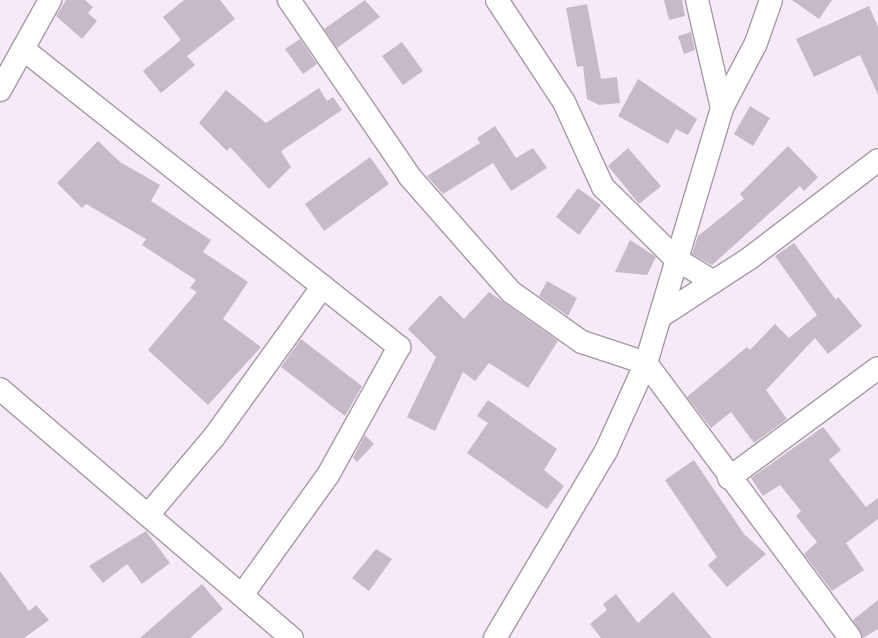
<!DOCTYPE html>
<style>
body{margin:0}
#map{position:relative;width:878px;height:638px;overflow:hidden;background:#f6eaf7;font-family:"Varela Round",sans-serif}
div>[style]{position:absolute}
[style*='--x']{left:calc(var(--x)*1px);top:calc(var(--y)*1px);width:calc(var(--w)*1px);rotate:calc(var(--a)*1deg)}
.building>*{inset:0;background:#c6bac7}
.roads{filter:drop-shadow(1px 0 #a59aa6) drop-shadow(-1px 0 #a59aa6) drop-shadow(0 1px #a59aa6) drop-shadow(0 -1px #a59aa6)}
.street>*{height:22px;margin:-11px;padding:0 11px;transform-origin:11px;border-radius:11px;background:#fff}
span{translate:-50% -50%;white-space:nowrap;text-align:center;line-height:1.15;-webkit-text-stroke:4.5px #fdfbfe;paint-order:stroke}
</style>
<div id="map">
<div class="building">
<i style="clip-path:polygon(66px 0,85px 0,93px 7px,88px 13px,97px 21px,82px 39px,56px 16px)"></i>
<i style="clip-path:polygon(184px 0,220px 0,235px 19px,187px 56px,195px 65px,161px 93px,143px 71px,181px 40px,163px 17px)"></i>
<i style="clip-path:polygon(365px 0,380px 17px,337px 48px,324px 29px)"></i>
<i style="clip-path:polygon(664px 0,682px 0,685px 16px,669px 20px)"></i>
<i style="clip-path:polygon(792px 0,832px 0,819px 19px)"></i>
<i style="clip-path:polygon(587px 4px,601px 79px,617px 77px,620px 103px,599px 105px,587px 99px,583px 66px,577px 67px,566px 8px)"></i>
<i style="clip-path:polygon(869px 6px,878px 27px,878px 95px,860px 55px,814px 77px,796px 39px)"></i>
<i style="clip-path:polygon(691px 32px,695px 50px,684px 54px,678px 36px)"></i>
<i style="clip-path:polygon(300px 39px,317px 64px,303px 74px,285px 49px)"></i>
<i style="clip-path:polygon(402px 42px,423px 71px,403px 85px,382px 56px)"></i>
<i style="clip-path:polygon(638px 79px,697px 119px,688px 135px,676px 129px,668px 144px,618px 116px)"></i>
<i style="clip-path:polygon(319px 88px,327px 101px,333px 97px,342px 110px,281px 151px,291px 167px,269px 189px,230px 147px,227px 151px,199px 123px,226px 90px,266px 123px)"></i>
<i style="clip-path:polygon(750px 106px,770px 118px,753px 146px,734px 134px)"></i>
<i style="clip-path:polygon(495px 126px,516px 158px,533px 148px,547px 168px,511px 191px,493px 163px,443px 194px,427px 176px,480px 143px,477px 138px)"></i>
<i style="clip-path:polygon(98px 141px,120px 162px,160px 185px,151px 201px,211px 240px,203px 252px,248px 282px,223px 319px,261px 347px,208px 405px,148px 350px,197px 292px,190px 288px,196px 280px,142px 245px,146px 239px,86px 204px,82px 208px,57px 183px)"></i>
<i style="clip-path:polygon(788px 146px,818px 177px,804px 191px,800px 186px,712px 265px,692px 254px,698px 236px,744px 199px,740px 194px)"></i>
<i style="clip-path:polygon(628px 148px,661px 186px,639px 204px,608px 166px)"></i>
<i style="clip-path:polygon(370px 157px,389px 184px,324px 231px,305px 204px)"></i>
<i style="clip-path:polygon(578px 188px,601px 205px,579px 235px,556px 217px)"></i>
<i style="clip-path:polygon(630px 240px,656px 257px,647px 275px,615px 272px)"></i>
<i style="clip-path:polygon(794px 243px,836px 300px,838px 297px,862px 326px,828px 354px,815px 338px,766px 390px,787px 419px,754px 443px,731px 412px,711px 428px,687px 397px,747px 347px,750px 350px,775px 324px,789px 338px,817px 315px,775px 256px)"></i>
<i style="clip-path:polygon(547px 281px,577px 298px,568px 316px,539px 296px)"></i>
<i style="clip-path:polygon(489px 292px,558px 341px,528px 388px,489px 363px,475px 381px,463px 372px,435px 431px,407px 417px,436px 357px,408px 329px,440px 295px,464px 319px)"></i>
<i style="clip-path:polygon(301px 339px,362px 386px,345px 416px,281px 367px)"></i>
<i style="clip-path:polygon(488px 400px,557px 449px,544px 470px,564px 486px,547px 509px,467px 453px,488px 423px,477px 416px)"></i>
<i style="clip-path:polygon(823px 427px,841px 450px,829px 460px,866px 507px,878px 498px,878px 519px,846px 543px,864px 570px,832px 591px,804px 554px,817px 542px,796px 516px,801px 511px,780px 485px,763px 496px,751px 478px)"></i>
<i style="clip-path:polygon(365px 435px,374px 444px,357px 462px,353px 458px)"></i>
<i style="clip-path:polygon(694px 460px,744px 534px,766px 554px,727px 587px,708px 565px,717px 557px,665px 480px)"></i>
<i style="clip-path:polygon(146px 531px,170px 563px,142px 584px,127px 564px,103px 583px,89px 566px)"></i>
<i style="clip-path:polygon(376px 549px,392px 559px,369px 591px,352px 578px)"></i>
<i style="clip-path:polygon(0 571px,29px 611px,36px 605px,49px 620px,24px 638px,0 638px)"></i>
<i style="clip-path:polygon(202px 584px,223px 609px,190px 638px,140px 638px)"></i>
<i style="clip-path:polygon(673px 592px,712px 638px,601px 638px,590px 624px,607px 610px,603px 604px,616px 594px,638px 623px)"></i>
<i style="clip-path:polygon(878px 600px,878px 629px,863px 638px,853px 620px)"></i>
</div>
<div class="roads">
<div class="street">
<i style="--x:289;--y:0;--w:214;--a:55.6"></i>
<i style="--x:410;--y:177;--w:153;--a:48.7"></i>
<i style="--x:511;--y:292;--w:87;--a:35.2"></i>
<i style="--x:582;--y:342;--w:67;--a:18.2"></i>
<i style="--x:646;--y:363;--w:342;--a:53.4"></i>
<i style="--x:497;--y:0;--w:122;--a:56.7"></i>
<i style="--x:564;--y:102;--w:94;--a:65.4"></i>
<i style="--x:603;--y:187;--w:103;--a:44.6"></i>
<i style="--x:676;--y:259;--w:44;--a:31.2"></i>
<i style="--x:697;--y:0;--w:111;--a:77"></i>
<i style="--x:23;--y:49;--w:480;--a:38.4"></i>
<i style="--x:399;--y:347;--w:146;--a:119"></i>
<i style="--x:328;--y:475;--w:148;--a:125.6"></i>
<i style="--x:0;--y:90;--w:103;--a:-60.9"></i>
<i style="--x:661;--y:316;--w:106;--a:-33.1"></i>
<i style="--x:750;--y:258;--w:161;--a:-37.4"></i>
<i style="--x:0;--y:389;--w:384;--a:40.5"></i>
<i style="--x:729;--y:478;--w:185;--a:-36.4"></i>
<i style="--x:148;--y:515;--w:102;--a:-49.8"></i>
<i style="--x:214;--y:437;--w:186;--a:-54.2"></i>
<i style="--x:495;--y:638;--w:217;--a:-59.3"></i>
<i style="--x:606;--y:451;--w:97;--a:-65.6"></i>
<i style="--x:646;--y:363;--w:266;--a:-73.4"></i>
<i style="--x:722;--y:108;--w:73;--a:-62.4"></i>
<i style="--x:756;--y:43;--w:46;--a:-70.8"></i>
</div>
</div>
</div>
